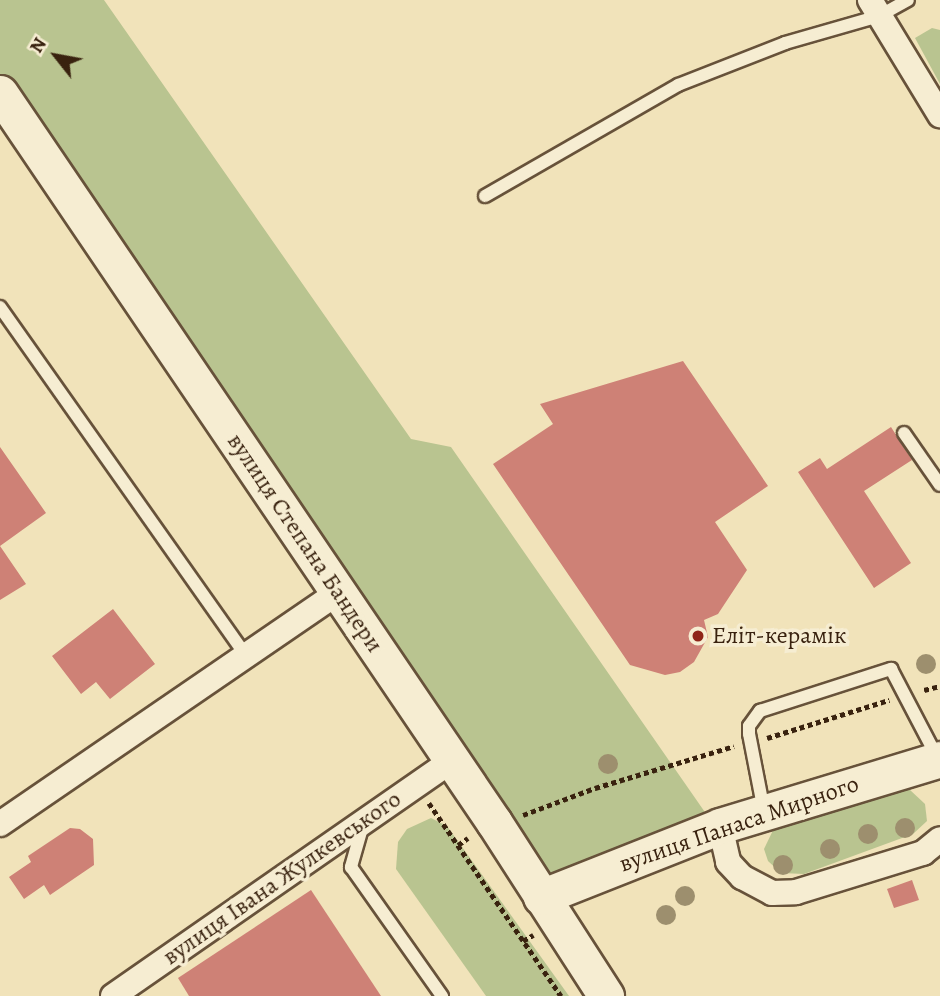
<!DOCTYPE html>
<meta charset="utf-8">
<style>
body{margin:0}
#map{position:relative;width:940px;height:996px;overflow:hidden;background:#f1e3ba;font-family:Alegreya,serif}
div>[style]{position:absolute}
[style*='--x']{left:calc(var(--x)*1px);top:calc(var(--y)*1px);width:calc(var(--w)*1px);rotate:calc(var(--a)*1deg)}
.green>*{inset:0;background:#b9c490}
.building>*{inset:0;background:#ce8176}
.path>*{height:4.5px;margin-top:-2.25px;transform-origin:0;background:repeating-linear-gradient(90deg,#39220f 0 5px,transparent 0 8.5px)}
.roads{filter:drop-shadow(2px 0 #67523a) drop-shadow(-2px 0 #67523a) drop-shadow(0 2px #67523a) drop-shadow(0 -2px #67523a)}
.lane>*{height:12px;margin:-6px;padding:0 6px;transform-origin:6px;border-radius:6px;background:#f6edd2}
.street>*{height:24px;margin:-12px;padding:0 12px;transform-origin:12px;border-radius:12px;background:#f6edd2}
.secondary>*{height:35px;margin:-17.5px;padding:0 17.5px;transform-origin:17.5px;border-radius:17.5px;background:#f6edd2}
.trees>*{width:20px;height:20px;margin:-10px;border-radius:50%;background:#9d8f6e}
.dots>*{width:19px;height:19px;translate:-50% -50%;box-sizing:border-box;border:4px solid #f6edd2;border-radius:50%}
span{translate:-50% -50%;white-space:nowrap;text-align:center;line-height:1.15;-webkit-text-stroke:7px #f6edd2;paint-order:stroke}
.street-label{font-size:24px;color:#39220f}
.poi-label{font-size:24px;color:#39220f}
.left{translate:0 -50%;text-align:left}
.north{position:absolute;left:21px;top:21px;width:70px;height:70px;-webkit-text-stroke:5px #f6edd2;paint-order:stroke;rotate:301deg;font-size:19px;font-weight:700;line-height:28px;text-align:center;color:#39220f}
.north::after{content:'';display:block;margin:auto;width:24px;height:32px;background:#39220f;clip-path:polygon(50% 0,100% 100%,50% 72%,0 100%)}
</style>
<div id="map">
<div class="green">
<i style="clip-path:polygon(0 0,104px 0,411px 439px,451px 447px,709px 818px,546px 882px,0 85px)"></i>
<i style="clip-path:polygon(932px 28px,940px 30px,940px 84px,915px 38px)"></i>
<i style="clip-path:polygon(892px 787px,909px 789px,925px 804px,927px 821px,913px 834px,804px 874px,781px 873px,768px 861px,764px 849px,776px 824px)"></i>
<i style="clip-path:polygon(431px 818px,447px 826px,569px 996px,486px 996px,396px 869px,398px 842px,407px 829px)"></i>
</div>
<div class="building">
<i style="clip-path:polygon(683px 361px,768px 486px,715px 522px,747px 570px,718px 614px,704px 620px,708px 637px,694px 662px,680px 672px,665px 675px,630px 665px,493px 464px,553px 424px,540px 404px)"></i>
<i style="clip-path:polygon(891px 427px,912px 460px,864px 491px,911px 563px,874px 588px,798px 472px,820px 458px,827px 469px)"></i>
<i style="clip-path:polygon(0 447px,46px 513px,0 546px,26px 584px,0 600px)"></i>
<i style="clip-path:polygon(113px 609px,155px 664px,110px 699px,96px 682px,81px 694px,52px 656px)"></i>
<i style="clip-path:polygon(70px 828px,80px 829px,93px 839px,94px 865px,50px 895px,44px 885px,24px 899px,9px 877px,31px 862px,28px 856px)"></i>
<i style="clip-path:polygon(912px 880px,919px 900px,894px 908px,887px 889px)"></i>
<i style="clip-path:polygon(311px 890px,381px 996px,189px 996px,178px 978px)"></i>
</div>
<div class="path">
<i style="--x:924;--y:690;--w:16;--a:-14"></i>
<i style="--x:767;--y:738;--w:128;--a:-17.3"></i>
<i style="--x:429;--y:803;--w:234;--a:55.6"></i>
<i style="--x:523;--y:815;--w:77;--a:-20.6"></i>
<i style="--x:595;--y:788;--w:145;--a:-16.8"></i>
<i style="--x:458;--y:845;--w:12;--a:-35"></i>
<i style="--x:523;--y:941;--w:12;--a:-31"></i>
</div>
<div class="roads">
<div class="lane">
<i style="--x:485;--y:196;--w:223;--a:-29.9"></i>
<i style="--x:678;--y:85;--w:115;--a:-21.4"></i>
<i style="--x:785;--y:43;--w:98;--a:-16"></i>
<i style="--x:879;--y:16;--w:33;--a:-29"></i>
<i style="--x:0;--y:307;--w:427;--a:54.8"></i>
<i style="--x:904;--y:433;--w:63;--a:55.3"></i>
<i style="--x:764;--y:811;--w:78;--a:-101"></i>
<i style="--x:749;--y:734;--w:8;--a:-90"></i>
<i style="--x:749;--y:726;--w:19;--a:-54"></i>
<i style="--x:760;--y:711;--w:138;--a:-17.8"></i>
<i style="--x:891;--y:669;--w:99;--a:62.4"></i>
<i style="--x:362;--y:828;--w:41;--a:105.8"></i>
<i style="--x:351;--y:867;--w:158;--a:54.8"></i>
</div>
<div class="street">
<i style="--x:870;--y:0;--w:135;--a:58.7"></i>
<i style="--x:0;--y:824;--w:411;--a:-34.4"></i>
<i style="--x:720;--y:826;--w:37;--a:77"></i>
<i style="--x:728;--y:862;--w:21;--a:47"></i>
<i style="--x:742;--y:877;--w:34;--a:28"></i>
<i style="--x:772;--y:893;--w:24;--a:-2"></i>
<i style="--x:796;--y:892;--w:133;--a:-17.1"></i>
<i style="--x:923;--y:853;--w:22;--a:-39"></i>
<i style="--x:113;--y:996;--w:413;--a:-34.8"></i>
</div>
<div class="secondary">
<i style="--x:0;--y:93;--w:881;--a:55.88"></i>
<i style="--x:494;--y:822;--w:207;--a:57.2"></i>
<i style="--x:541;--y:897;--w:193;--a:-21.6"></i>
<i style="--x:720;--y:826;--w:230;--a:-16.9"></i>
</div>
</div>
<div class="trees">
<i style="left:926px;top:664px"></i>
<i style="left:608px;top:764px"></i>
<i style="left:905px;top:828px"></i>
<i style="left:868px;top:834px"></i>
<i style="left:830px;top:849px"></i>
<i style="left:783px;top:865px"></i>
<i style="left:685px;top:896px"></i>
<i style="left:666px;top:915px"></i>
</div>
<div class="dots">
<i style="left:698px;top:636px;background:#8f2418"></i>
</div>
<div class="street-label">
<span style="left:305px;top:543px;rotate:56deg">вулиця Степана Бандери</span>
<span style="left:739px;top:824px;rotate:-19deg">вулиця Панаса Мирного</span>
<span style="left:282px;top:878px;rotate:-35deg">вулиця Івана Жулкевського</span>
</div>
<div class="poi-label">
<span class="left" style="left:712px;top:636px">Еліт-керамік</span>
</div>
<div class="north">N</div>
</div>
